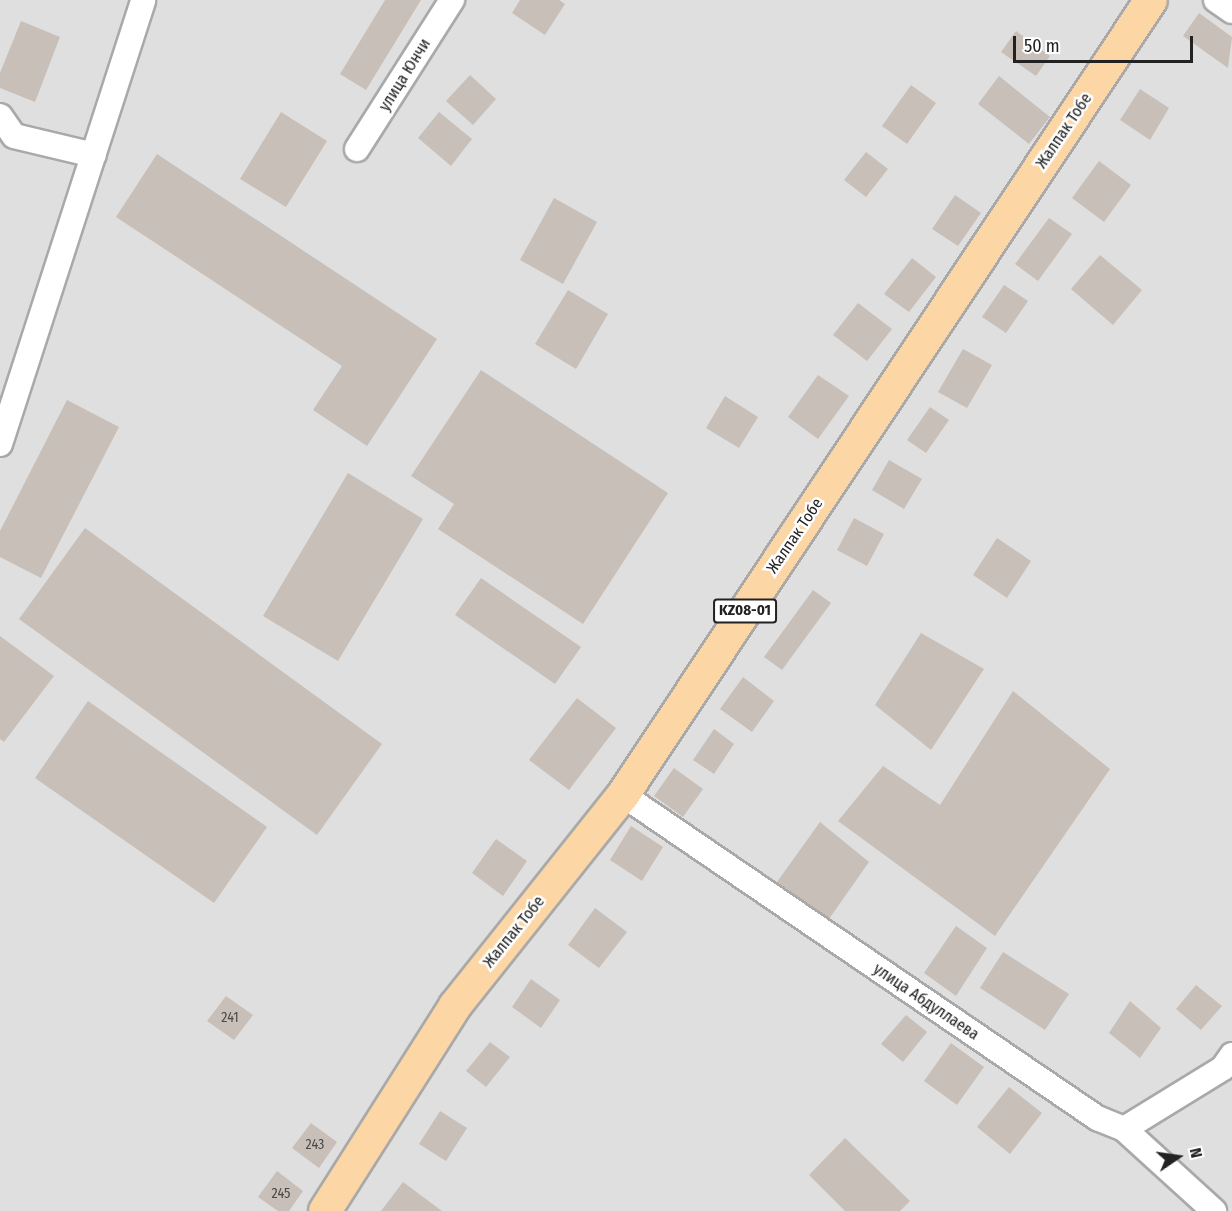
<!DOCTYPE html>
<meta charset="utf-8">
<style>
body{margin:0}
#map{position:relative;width:1232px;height:1211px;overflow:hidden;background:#f2efe9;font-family:"Fira Sans Condensed",sans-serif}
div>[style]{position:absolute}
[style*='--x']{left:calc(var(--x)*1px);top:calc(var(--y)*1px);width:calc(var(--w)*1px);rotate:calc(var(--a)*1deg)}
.residential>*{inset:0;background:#e0dfdf}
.building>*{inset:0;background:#c7bfb8}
.roads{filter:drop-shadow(2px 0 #a9a9a9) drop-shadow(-2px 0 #a9a9a9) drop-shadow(0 2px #a9a9a9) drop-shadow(0 -2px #a9a9a9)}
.minor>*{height:24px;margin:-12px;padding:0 12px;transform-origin:12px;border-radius:12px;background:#fff}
.major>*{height:32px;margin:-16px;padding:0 16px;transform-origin:16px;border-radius:16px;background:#fcd6a4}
span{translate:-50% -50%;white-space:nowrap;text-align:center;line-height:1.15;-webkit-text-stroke:5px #fff;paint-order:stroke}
.number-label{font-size:14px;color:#4b4948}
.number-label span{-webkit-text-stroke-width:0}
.shield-label span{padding:2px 4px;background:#fff;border:2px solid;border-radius:4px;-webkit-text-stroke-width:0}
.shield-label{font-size:15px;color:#222;font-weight:700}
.street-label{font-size:16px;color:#222}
.north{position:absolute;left:1148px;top:1127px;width:60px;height:60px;-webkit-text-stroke:4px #fff;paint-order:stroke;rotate:77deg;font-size:16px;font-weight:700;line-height:24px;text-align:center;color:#222}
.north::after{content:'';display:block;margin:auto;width:21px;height:27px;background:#222;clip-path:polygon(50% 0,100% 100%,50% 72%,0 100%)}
.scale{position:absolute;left:1013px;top:36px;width:180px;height:27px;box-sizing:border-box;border:3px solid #222;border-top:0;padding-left:8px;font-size:18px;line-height:21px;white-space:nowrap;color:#222;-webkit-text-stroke:4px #fff;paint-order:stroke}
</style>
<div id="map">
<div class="residential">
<i style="clip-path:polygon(0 0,1232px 0,1232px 1211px,0 1211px)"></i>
</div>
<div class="building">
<i style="clip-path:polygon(385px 0,421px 0,366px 90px,340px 74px)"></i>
<i style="clip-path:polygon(520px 0,559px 0,565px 4px,545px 35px,512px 13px)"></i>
<i style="clip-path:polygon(1199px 13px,1232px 37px,1228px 68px,1183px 36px)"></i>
<i style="clip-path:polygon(21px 21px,60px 37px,35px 102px,0 88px,0 73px)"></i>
<i style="clip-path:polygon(1016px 31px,1050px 56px,1036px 76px,1001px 52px)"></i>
<i style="clip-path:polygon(470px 75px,496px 99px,473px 125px,446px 101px)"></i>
<i style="clip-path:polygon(999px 76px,1050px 117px,1029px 144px,978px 104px)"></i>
<i style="clip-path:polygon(911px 85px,936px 103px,907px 144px,882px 126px)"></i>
<i style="clip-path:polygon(1140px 89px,1169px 108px,1150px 140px,1120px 120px)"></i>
<i style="clip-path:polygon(281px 112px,327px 141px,286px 207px,240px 179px)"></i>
<i style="clip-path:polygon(439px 112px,472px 139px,451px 166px,418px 138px)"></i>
<i style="clip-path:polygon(866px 152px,888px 169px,866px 197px,844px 180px)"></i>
<i style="clip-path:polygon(157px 154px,437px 339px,367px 446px,313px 410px,342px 366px,116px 217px)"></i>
<i style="clip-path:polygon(1099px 161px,1131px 185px,1104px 222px,1072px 198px)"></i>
<i style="clip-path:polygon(955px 195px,981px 213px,958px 246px,932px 229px)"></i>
<i style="clip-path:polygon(554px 198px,597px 222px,563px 284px,520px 260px)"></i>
<i style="clip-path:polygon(1049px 218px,1072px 234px,1038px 281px,1015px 264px)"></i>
<i style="clip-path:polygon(1100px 255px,1142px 290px,1113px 325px,1071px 289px)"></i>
<i style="clip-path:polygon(912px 258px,936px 277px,909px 312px,884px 294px)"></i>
<i style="clip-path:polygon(1004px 285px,1028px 301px,1006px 333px,982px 317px)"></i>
<i style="clip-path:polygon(568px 290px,608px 314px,576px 369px,535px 344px)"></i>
<i style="clip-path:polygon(858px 303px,892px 329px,867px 361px,833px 335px)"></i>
<i style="clip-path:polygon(963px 349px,992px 365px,967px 408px,938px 392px)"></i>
<i style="clip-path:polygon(481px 370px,668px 493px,583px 624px,438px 529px,454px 504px,411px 476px)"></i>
<i style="clip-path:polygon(818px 375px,849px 396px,818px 439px,788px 417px)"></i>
<i style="clip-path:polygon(725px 396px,758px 417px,739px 448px,706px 428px)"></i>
<i style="clip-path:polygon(67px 400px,119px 427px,41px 578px,0 557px,0 531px)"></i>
<i style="clip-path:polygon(930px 407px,949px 420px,926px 453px,907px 440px)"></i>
<i style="clip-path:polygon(889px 460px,922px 479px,904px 509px,872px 490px)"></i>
<i style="clip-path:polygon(348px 473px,423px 519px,338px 661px,263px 616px)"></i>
<i style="clip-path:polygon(854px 518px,884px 534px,867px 566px,837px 550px)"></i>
<i style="clip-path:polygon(85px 528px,382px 744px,317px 835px,19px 619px)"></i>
<i style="clip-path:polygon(997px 538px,1031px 561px,1007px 598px,973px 575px)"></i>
<i style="clip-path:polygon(481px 578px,581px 647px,555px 684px,455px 615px)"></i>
<i style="clip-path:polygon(813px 590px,831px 603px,782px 670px,764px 657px)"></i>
<i style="clip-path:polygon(921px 633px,984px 669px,931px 750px,875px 705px)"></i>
<i style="clip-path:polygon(0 636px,54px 676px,4px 742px,0 739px)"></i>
<i style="clip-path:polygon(743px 677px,774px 701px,752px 732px,720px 709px)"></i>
<i style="clip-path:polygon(1013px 691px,1110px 769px,995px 936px,838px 821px,883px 766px,940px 805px)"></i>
<i style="clip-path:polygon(577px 698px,616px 728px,569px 790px,529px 760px)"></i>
<i style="clip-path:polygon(88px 701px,267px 827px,214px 903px,35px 778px)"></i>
<i style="clip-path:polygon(714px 729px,734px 744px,714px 774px,693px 760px)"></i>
<i style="clip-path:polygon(674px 768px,703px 789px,683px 817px,654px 796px)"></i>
<i style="clip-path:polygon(820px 822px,869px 862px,829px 919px,777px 882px)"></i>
<i style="clip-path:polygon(631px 826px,663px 847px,642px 881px,610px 860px)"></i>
<i style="clip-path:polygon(496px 839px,527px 861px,503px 896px,472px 873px)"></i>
<i style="clip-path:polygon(595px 908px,627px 932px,599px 968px,568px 945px)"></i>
<i style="clip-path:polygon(956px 926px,987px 948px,956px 996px,924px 973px)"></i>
<i style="clip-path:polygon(1003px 952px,1069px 994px,1045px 1030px,980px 988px)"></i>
<i style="clip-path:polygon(531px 979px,560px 1000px,541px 1028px,512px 1007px)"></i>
<i style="clip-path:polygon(1196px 985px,1222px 1006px,1201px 1030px,1176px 1009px)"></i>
<i style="clip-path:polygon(226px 996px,253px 1015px,234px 1040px,207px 1021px)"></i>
<i style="clip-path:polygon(1130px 1001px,1161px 1028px,1140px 1058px,1109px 1033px)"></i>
<i style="clip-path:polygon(906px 1015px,927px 1032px,903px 1062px,881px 1044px)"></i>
<i style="clip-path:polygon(490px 1042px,510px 1057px,486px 1087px,466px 1071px)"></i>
<i style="clip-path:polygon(951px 1043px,984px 1067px,957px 1105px,924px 1081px)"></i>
<i style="clip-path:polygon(1009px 1087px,1042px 1113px,1010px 1154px,977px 1127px)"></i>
<i style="clip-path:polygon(440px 1111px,467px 1128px,446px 1161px,419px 1144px)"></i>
<i style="clip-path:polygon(311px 1123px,337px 1142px,319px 1168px,292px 1148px)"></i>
<i style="clip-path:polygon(845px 1138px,910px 1201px,900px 1211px,845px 1211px,809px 1175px)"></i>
<i style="clip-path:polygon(277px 1171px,303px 1191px,289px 1211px,278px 1211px,258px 1197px)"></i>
<i style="clip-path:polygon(403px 1182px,442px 1211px,381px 1211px)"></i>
</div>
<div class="roads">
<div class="minor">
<i style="--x:1216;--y:0;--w:19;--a:35"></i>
<i style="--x:0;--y:116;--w:24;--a:55"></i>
<i style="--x:14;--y:136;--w:82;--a:13.4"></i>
<i style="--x:357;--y:149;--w:177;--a:-57.5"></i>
<i style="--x:0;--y:444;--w:466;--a:-72.1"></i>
<i style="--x:623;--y:795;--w:574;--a:34.27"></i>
<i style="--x:1097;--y:1118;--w:29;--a:22"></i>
<i style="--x:1124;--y:1129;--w:116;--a:-31.6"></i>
<i style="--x:1223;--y:1068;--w:16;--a:-55"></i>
<i style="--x:1124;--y:1129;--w:122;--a:42.3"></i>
</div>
<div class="major">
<i style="--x:325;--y:1211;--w:243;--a:-57.6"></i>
<i style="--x:455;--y:1006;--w:270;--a:-51.5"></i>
<i style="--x:623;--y:795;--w:954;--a:-56.41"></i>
</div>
</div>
<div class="number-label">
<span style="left:230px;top:1018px">241</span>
<span style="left:315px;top:1145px">243</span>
<span style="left:281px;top:1194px">245</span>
</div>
<div class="shield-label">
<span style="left:745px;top:611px">KZ08-01</span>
</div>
<div class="street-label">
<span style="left:405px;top:75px;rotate:-58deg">улица Юнчи</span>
<span style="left:1064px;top:131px;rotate:-56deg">Жалпак Тобе</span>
<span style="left:795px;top:536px;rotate:-56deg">Жалпак Тобе</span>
<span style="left:514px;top:932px;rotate:-51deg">Жалпак Тобе</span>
<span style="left:926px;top:1002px;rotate:34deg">улица Абдуллаева</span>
</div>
<div class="north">N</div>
<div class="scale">50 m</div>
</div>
